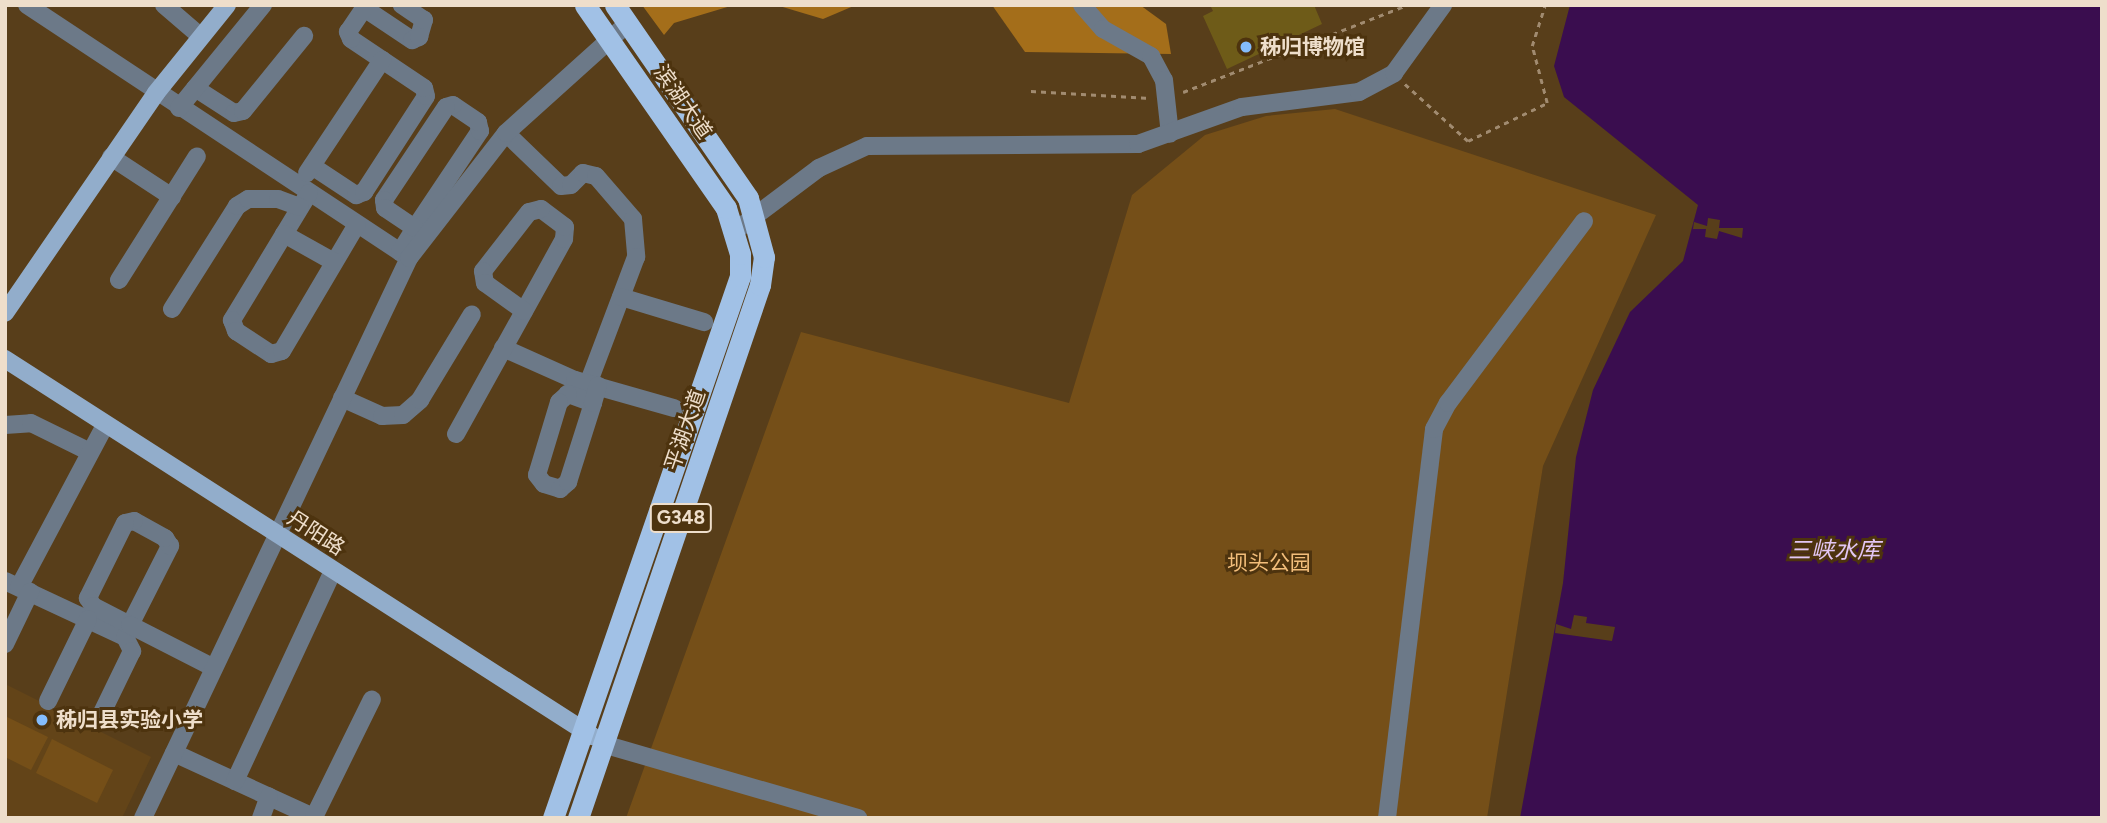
<!DOCTYPE html>
<meta charset="utf-8">
<style>
body{margin:0}
#map{position:relative;width:2107px;height:823px;overflow:hidden;background:#583e1a;font-family:Figtree,"Noto Sans SC",sans-serif}
div>[style]{position:absolute}
[style*='--x']{left:calc(var(--x)*1px);top:calc(var(--y)*1px);width:calc(var(--w)*1px);rotate:calc(var(--a)*1deg)}
.built>*{inset:0;background:#634418}
.green>*{inset:0;background:#754f18}
.forest>*{inset:0;background:#a46e1a}
.water>*{inset:0;background:#3a0d4f}
.pier>*{inset:0;background:#583e1a}
.building>*{inset:0;background:#6e5b18}
.path>*{height:2.5px;margin-top:-1.25px;transform-origin:0;background:repeating-linear-gradient(90deg,#a18b70 0 5px,transparent 0 10px)}
.minor>*{height:18px;margin:-9px;padding:0 9px;transform-origin:9px;border-radius:9px;background:#6c7988}
.major>*{height:18px;margin:-9px;padding:0 9px;transform-origin:9px;border-radius:9px;background:#92adcb}
.highway>*{height:21px;margin:-10.5px;padding:0 10.5px;transform-origin:10.5px;border-radius:10.5px;background:#a1c1e6}
.dots>*{width:19px;height:19px;translate:-50% -50%;box-sizing:border-box;border:4px solid #4d330e;border-radius:50%}
span{translate:-50% -50%;white-space:nowrap;text-align:center;line-height:1.15;-webkit-text-stroke:6px #4d330e;paint-order:stroke}
.shield-label span{padding:2px 5px;background:#4d330e;border:2px solid;border-radius:5px;-webkit-text-stroke-width:0}
.shield-label{font-size:19px;color:#eedecb;font-weight:700}
.poi-label{font-size:21px;color:#eedecb;font-weight:700}
.left{translate:0 -50%;text-align:left}
.street-label{font-size:21px;color:#eedecb}
.park-label{font-size:21px;color:#f3be7b}
.water-label{font-size:23px;color:#e2c6f4;font-style:italic}
.frame{position:absolute;inset:0;border:7px solid #eedecb;pointer-events:none}
</style>
<div id="map">
<div class="built">
<i style="clip-path:polygon(5px 684px,151px 757px,122px 818px,5px 818px)"></i>
</div>
<div class="green">
<i style="clip-path:polygon(1335px 109px,1656px 215px,1543px 466px,1487px 818px,626px 818px,801px 332px,1069px 403px,1132px 195px,1205px 135px,1266px 116px)"></i>
<i style="clip-path:polygon(5px 716px,48px 737px,31px 770px,5px 757px)"></i>
<i style="clip-path:polygon(52px 739px,113px 770px,97px 803px,36px 773px)"></i>
</div>
<div class="forest">
<i style="clip-path:polygon(642px 5px,734px 5px,674px 23px,664px 35px)"></i>
<i style="clip-path:polygon(776px 5px,856px 5px,823px 19px)"></i>
<i style="clip-path:polygon(992px 5px,1140px 5px,1166px 24px,1171px 54px,1025px 52px)"></i>
</div>
<div class="water">
<i style="clip-path:polygon(1570px 5px,2102px 5px,2102px 818px,1520px 818px,1563px 583px,1576px 457px,1593px 390px,1630px 312px,1683px 261px,1698px 205px,1564px 97px,1554px 66px)"></i>
</div>
<div class="pier">
<i style="clip-path:polygon(1708px 218px,1720px 220px,1719px 228px,1743px 228px,1742px 238px,1719px 231px,1717px 239px,1705px 237px,1706px 229px,1693px 229px,1694px 222px,1707px 226px)"></i>
<i style="clip-path:polygon(1574px 615px,1587px 617px,1586px 623px,1615px 627px,1612px 641px,1555px 633px,1556px 624px,1571px 629px)"></i>
</div>
<div class="building">
<i style="clip-path:polygon(1210px 5px,1314px 5px,1322px 24px,1227px 69px,1203px 16px,1213px 11px)"></i>
</div>
<div class="path">
<i style="--x:1405;--y:84;--w:85;--a:42.1"></i>
<i style="--x:1468;--y:141;--w:88;--a:-25.7"></i>
<i style="--x:1547;--y:103;--w:59;--a:-104.7"></i>
<i style="--x:1532;--y:46;--w:43;--a:-72.4"></i>
<i style="--x:1031;--y:91;--w:119;--a:3.4"></i>
<i style="--x:1183;--y:92;--w:240;--a:-21.2"></i>
</div>
<div class="minor">
<i style="--x:27;--y:5;--w:458;--a:33.5"></i>
<i style="--x:164;--y:5;--w:48;--a:40.7"></i>
<i style="--x:1082;--y:5;--w:32;--a:49"></i>
<i style="--x:1103;--y:29;--w:55;--a:29.4"></i>
<i style="--x:1151;--y:56;--w:27;--a:62"></i>
<i style="--x:1164;--y:80;--w:54;--a:83.7"></i>
<i style="--x:364;--y:8;--w:58;--a:33.7"></i>
<i style="--x:412;--y:40;--w:8;--a:-23"></i>
<i style="--x:419;--y:37;--w:18;--a:-74"></i>
<i style="--x:424;--y:20;--w:27;--a:-146"></i>
<i style="--x:195;--y:88;--w:46;--a:32.7"></i>
<i style="--x:234;--y:113;--w:9;--a:-13"></i>
<i style="--x:243;--y:111;--w:97;--a:-50.9"></i>
<i style="--x:179;--y:108;--w:133;--a:-50.8"></i>
<i style="--x:506;--y:133;--w:76;--a:43.9"></i>
<i style="--x:561;--y:186;--w:10;--a:-6"></i>
<i style="--x:571;--y:185;--w:17;--a:-45"></i>
<i style="--x:583;--y:173;--w:13;--a:13"></i>
<i style="--x:596;--y:176;--w:57;--a:49.3"></i>
<i style="--x:633;--y:219;--w:38;--a:85"></i>
<i style="--x:636;--y:257;--w:136;--a:110.7"></i>
<i style="--x:111;--y:157;--w:73;--a:33.3"></i>
<i style="--x:312;--y:166;--w:53;--a:33.4"></i>
<i style="--x:356;--y:195;--w:9;--a:-21"></i>
<i style="--x:364;--y:192;--w:114;--a:-57.1"></i>
<i style="--x:426;--y:96;--w:8;--a:-104"></i>
<i style="--x:424;--y:88;--w:88;--a:-146.1"></i>
<i style="--x:351;--y:39;--w:8;--a:-113"></i>
<i style="--x:348;--y:32;--w:32;--a:-56"></i>
<i style="--x:307;--y:173;--w:136;--a:-56.4"></i>
<i style="--x:309;--y:193;--w:149;--a:121.2"></i>
<i style="--x:232;--y:320;--w:12;--a:70"></i>
<i style="--x:236;--y:331;--w:42;--a:33.3"></i>
<i style="--x:271;--y:354;--w:11;--a:-15"></i>
<i style="--x:282;--y:351;--w:147;--a:-59.4"></i>
<i style="--x:735;--y:231;--w:105;--a:-36.9"></i>
<i style="--x:819;--y:168;--w:53;--a:-24.6"></i>
<i style="--x:867;--y:146;--w:271;--a:-0.4"></i>
<i style="--x:1138;--y:144;--w:110;--a:-19.6"></i>
<i style="--x:1242;--y:107;--w:118;--a:-7.3"></i>
<i style="--x:1359;--y:92;--w:40;--a:-28"></i>
<i style="--x:1394;--y:73;--w:84;--a:-54.2"></i>
<i style="--x:284;--y:234;--w:57;--a:29.2"></i>
<i style="--x:400;--y:252;--w:28;--a:-58"></i>
<i style="--x:415;--y:228;--w:117;--a:-56.2"></i>
<i style="--x:480;--y:131;--w:9;--a:-103"></i>
<i style="--x:478;--y:122;--w:30;--a:-146"></i>
<i style="--x:453;--y:105;--w:7;--a:164"></i>
<i style="--x:446;--y:107;--w:112;--a:123.7"></i>
<i style="--x:384;--y:200;--w:8;--a:83"></i>
<i style="--x:385;--y:208;--w:36;--a:34"></i>
<i style="--x:119;--y:280;--w:146;--a:-57.8"></i>
<i style="--x:621;--y:297;--w:87;--a:16.8"></i>
<i style="--x:172;--y:309;--w:122;--a:-57.7"></i>
<i style="--x:237;--y:206;--w:13;--a:-32"></i>
<i style="--x:248;--y:199;--w:30;--a:0"></i>
<i style="--x:278;--y:199;--w:23;--a:20"></i>
<i style="--x:503;--y:348;--w:79;--a:24"></i>
<i style="--x:575;--y:380;--w:103;--a:15.8"></i>
<i style="--x:342;--y:398;--w:44;--a:24.2"></i>
<i style="--x:382;--y:416;--w:21;--a:-3"></i>
<i style="--x:403;--y:415;--w:23;--a:-41"></i>
<i style="--x:420;--y:400;--w:100;--a:-58.8"></i>
<i style="--x:593;--y:403;--w:27;--a:-160"></i>
<i style="--x:568;--y:394;--w:12;--a:138"></i>
<i style="--x:559;--y:402;--w:76;--a:106.8"></i>
<i style="--x:537;--y:475;--w:11;--a:52"></i>
<i style="--x:544;--y:484;--w:17;--a:17"></i>
<i style="--x:560;--y:489;--w:11;--a:-41"></i>
<i style="--x:568;--y:482;--w:83;--a:-72.4"></i>
<i style="--x:593;--y:403;--w:18;--a:-74"></i>
<i style="--x:5;--y:425;--w:26;--a:-4"></i>
<i style="--x:31;--y:423;--w:66;--a:26.2"></i>
<i style="--x:456;--y:434;--w:223;--a:-61"></i>
<i style="--x:564;--y:239;--w:12;--a:-85"></i>
<i style="--x:565;--y:227;--w:30;--a:-143"></i>
<i style="--x:541;--y:209;--w:12;--a:166"></i>
<i style="--x:529;--y:212;--w:75;--a:127.9"></i>
<i style="--x:483;--y:271;--w:12;--a:81"></i>
<i style="--x:485;--y:283;--w:48;--a:35.7"></i>
<i style="--x:5;--y:581;--w:132;--a:25"></i>
<i style="--x:125;--y:637;--w:16;--a:63"></i>
<i style="--x:132;--y:651;--w:78;--a:115.9"></i>
<i style="--x:19;--y:587;--w:183;--a:-62"></i>
<i style="--x:130;--y:625;--w:89;--a:-63.1"></i>
<i style="--x:170;--y:546;--w:9;--a:-122"></i>
<i style="--x:165;--y:538;--w:35;--a:-151"></i>
<i style="--x:134;--y:521;--w:9;--a:167"></i>
<i style="--x:125;--y:523;--w:84;--a:116.3"></i>
<i style="--x:88;--y:598;--w:9;--a:58"></i>
<i style="--x:93;--y:606;--w:42;--a:27.2"></i>
<i style="--x:130;--y:625;--w:94;--a:27.1"></i>
<i style="--x:5;--y:644;--w:58;--a:-64.3"></i>
<i style="--x:48;--y:701;--w:91;--a:-64"></i>
<i style="--x:603;--y:744;--w:266;--a:16.2"></i>
<i style="--x:174;--y:753;--w:155;--a:24.7"></i>
<i style="--x:235;--y:781;--w:232;--a:-65"></i>
<i style="--x:314;--y:817;--w:131;--a:-63.8"></i>
<i style="--x:143;--y:818;--w:620;--a:-64.59"></i>
<i style="--x:409;--y:258;--w:158;--a:-52.2"></i>
<i style="--x:506;--y:133;--w:164;--a:-42"></i>
<i style="--x:261;--y:818;--w:23;--a:-70"></i>
<i style="--x:1387;--y:818;--w:392;--a:-83.1"></i>
<i style="--x:1434;--y:429;--w:30;--a:-62"></i>
<i style="--x:1448;--y:403;--w:227;--a:-53.2"></i>
</div>
<div class="major">
<i style="--x:5;--y:313;--w:267;--a:-55.5"></i>
<i style="--x:156;--y:93;--w:113;--a:-51.1"></i>
<i style="--x:5;--y:359;--w:698;--a:32.71"></i>
</div>
<div class="highway">
<i style="--x:553;--y:818;--w:573;--a:-70.96"></i>
<i style="--x:740;--y:276;--w:22;--a:-90"></i>
<i style="--x:740;--y:254;--w:48;--a:-106.9"></i>
<i style="--x:726;--y:208;--w:247;--a:-124.8"></i>
<i style="--x:578;--y:818;--w:563;--a:-71.15"></i>
<i style="--x:760;--y:285;--w:28;--a:-82"></i>
<i style="--x:764;--y:257;--w:61;--a:-105.2"></i>
<i style="--x:748;--y:198;--w:234;--a:-124.6"></i>
</div>
<div class="dots">
<i style="left:1246px;top:47px;background:#84bcfb"></i>
<i style="left:42px;top:720px;background:#84bcfb"></i>
</div>
<div class="shield-label">
<span style="left:681px;top:518px">G348</span>
</div>
<div class="poi-label">
<span class="left" style="left:1260px;top:47px">秭归博物馆</span>
<span class="left" style="left:56px;top:720px">秭归县实验小学</span>
</div>
<div class="street-label">
<span style="left:683px;top:102px;rotate:55deg">滨湖大道</span>
<span style="left:685px;top:430px;rotate:-71deg">平湖大道</span>
<span style="left:316px;top:533px;rotate:33deg">丹阳路</span>
</div>
<div class="park-label">
<span style="left:1269px;top:563px">坝头公园</span>
</div>
<div class="water-label">
<span style="left:1834px;top:550px">三峡水库</span>
</div>
<div class="frame"></div>
</div>
